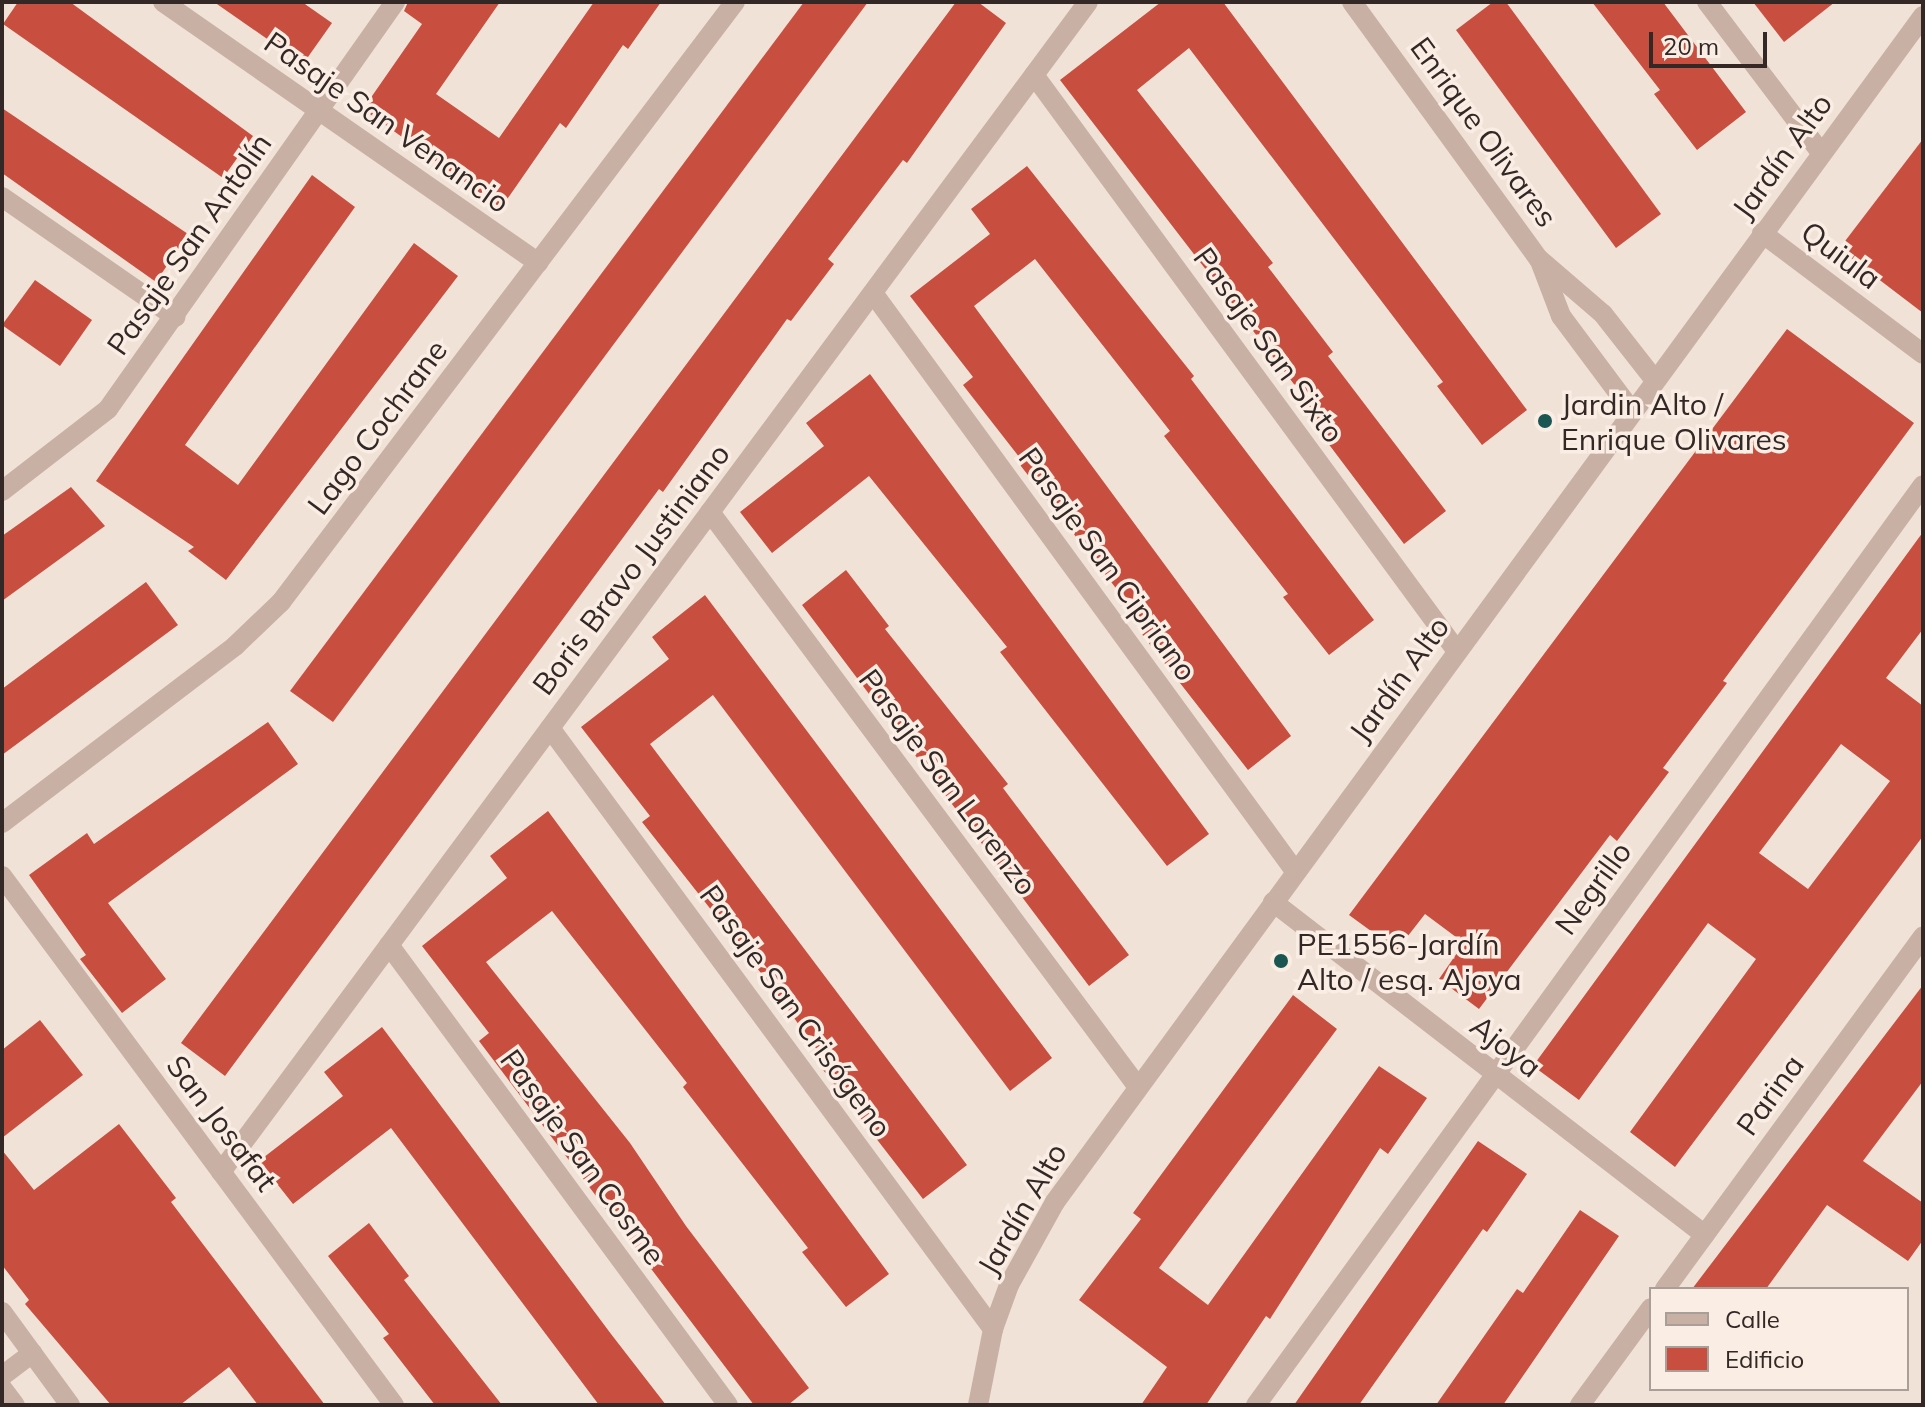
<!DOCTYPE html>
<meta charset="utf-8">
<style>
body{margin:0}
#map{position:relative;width:1925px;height:1407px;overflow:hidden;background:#f1e2d8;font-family:Mulish,sans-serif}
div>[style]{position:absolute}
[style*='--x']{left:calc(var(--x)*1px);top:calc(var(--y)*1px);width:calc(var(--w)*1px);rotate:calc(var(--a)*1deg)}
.building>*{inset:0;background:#c84f3f}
.minor>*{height:20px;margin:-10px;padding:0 10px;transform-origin:10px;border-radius:10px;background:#c9b0a4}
.tertiary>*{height:20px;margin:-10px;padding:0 10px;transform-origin:10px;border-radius:10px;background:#c9b0a4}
.dots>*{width:22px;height:22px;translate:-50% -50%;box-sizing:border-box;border:4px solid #f9ede4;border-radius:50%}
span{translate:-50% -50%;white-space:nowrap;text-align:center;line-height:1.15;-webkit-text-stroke:7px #f9ede4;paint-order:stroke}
.street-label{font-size:30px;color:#342826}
.poi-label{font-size:30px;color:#342826}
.left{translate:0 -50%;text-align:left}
.frame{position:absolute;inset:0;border:4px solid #342826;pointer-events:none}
.legend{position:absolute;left:1649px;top:1287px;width:260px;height:104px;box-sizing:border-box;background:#f9ede4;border:2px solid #aa9e98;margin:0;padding:10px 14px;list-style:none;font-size:24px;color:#342826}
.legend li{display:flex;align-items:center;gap:16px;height:40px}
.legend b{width:40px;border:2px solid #aa9e98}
.scale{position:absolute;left:1649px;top:32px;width:118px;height:36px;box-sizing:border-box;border:4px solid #342826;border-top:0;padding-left:10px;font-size:24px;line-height:28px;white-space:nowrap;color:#342826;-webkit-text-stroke:6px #f9ede4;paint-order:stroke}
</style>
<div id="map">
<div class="building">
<i style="clip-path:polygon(18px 2px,70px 2px,253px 136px,223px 178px,3px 24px)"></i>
<i style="clip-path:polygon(214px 2px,302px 2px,332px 23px,303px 64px)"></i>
<i style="clip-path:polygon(408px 2px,500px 2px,436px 94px,499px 138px,594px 2px,661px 2px,628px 49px,623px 45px,566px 128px,560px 123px,501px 208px,363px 109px,422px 24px,404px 11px)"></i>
<i style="clip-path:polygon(804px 2px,868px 2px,333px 722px,290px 691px)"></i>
<i style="clip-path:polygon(956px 2px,978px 2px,1006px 23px,907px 163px,903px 160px,828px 259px,834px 264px,791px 321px,787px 319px,663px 492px,659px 489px,225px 1076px,181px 1043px)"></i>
<i style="clip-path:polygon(1161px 2px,1223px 2px,1527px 410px,1482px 445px,1437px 386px,1443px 382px,1189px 48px,1137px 90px,1273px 263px,1268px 267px,1333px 352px,1328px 356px,1446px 511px,1404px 544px,1303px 410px,1310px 405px,1060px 80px)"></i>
<i style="clip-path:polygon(1493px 2px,1506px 2px,1661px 214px,1616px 248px,1456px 30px)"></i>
<i style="clip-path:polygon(1592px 2px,1663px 2px,1746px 112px,1697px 150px,1654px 94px,1660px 90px)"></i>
<i style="clip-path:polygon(1753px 2px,1835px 2px,1784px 42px)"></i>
<i style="clip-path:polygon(2px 108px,188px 234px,156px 282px,2px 173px)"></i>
<i style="clip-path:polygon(1923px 139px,1923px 313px,1839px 249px)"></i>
<i style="clip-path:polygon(1027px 166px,1194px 376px,1191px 379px,1374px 620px,1329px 655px,1283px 597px,1288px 594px,1164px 436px,1170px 431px,1035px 259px,974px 306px,1291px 736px,1248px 770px,1137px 628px,1143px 623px,1017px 461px,1020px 458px,963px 385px,973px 377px,910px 296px,990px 234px,971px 209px)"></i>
<i style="clip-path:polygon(312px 175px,355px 207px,185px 445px,238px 485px,414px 243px,458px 276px,226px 580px,188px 551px,194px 547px,96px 481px)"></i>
<i style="clip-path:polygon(35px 280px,92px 320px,60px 366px,2px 325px)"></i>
<i style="clip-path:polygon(1787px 329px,1914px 423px,1723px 681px,1727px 683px,1663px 768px,1669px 772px,1617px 841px,1610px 835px,1479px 1009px,1439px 979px,1464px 943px,1425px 914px,1397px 950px,1349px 915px)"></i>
<i style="clip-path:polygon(870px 374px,1209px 834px,1167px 866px,1000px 652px,1007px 647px,869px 476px,772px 553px,740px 512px,824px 446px,806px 423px)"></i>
<i style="clip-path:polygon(71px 487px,105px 526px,2px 601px,2px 536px)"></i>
<i style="clip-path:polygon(evenodd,1923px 532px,1923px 629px,1886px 678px,1923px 706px,1923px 836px,1675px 1167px,1630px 1132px,1756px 959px,1708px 923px,1579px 1100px,1533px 1066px,1923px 532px,1841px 744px,1890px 781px,1808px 889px,1759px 853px,1841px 744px)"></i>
<i style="clip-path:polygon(846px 570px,889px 626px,885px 629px,1008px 784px,1003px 788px,1129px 955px,1089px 986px,802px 605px)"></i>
<i style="clip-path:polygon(146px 582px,178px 625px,2px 755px,2px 689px)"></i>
<i style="clip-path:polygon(705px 595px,1052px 1058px,1010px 1091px,713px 695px,650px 744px,967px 1165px,923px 1199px,817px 1062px,823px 1058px,768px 982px,642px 822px,650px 816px,581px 727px,669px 659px,652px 637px)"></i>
<i style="clip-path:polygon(268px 722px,298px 764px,108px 903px,166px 979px,122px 1013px,80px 959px,86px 955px,29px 875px,87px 833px,94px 844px)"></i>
<i style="clip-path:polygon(548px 811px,889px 1274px,846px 1307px,802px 1252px,808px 1248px,683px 1087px,687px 1083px,552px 911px,486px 962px,630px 1143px,686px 1226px,809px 1388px,788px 1405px,754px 1405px,479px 1041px,489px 1033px,422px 946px,507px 878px,490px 856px)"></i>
<i style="clip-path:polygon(1923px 985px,1923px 1081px,1863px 1161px,1923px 1203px,1923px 1240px,1908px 1261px,1827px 1205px,1766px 1289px,1692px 1289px)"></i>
<i style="clip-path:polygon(1293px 995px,1337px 1029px,1159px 1268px,1208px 1305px,1379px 1066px,1427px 1098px,1388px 1154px,1380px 1148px,1270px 1319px,1266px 1316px,1206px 1405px,1141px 1405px,1167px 1367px,1079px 1300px,1141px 1219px,1133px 1213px)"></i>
<i style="clip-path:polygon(40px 1020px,83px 1075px,2px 1138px,2px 1050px)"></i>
<i style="clip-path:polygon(382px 1027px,611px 1334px,666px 1405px,599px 1405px,391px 1128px,293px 1204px,259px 1161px,343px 1096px,324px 1072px)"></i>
<i style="clip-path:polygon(119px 1124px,176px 1198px,171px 1202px,325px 1405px,258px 1405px,229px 1367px,180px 1405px,111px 1405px,25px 1304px,29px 1300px,2px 1265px,2px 1150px,34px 1190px)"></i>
<i style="clip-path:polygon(1478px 1141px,1527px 1174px,1487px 1232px,1483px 1229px,1359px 1405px,1294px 1405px)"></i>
<i style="clip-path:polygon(1580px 1210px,1619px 1236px,1503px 1405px,1436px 1405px,1517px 1289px,1523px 1293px)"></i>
<i style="clip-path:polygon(369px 1223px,409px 1276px,404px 1280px,502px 1405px,435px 1405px,383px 1338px,389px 1334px,328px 1256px)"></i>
</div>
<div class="minor">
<i style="--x:163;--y:2;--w:457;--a:34.8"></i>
<i style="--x:1707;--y:2;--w:189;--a:52.9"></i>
<i style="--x:1034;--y:75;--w:713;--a:53.72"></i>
<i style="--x:2;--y:197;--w:211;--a:34.7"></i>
<i style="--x:1762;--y:233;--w:201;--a:36.9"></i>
<i style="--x:873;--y:293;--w:716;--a:53.87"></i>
<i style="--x:2;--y:491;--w:134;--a:-37.7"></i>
<i style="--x:108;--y:409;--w:498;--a:-54.8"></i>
<i style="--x:710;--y:512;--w:717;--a:53.34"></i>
<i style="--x:550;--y:728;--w:747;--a:53.61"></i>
<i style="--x:2;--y:823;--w:293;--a:-37.2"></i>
<i style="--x:235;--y:646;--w:64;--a:-43.7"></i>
<i style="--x:281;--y:602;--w:752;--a:-52.89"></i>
<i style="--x:2;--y:876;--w:658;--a:53.46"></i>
<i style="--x:1273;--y:902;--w:545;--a:37.63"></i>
<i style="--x:389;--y:945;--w:571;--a:53.61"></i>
<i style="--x:221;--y:1172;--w:1456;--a:-53.46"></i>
<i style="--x:1665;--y:1289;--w:437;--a:-53.8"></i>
<i style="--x:2;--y:1312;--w:115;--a:53.8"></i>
<i style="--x:2;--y:1376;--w:38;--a:-37"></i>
<i style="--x:2;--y:1388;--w:21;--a:53"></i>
<i style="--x:1256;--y:1405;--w:1136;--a:-54.06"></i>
<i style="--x:1580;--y:1405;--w:120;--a:-53.8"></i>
</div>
<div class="tertiary">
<i style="--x:1352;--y:2;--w:318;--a:54"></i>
<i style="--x:1539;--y:259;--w:84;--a:40.7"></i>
<i style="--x:1603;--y:314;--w:83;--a:51.9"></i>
<i style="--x:1540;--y:261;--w:59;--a:69.1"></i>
<i style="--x:1561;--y:316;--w:117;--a:53.3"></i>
<i style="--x:978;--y:1405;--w:77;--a:-78.8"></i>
<i style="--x:993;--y:1329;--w:47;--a:-70"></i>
<i style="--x:1009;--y:1285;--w:95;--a:-61"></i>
<i style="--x:1055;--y:1202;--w:1470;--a:-53.8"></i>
</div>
<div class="dots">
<i style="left:1545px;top:421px;background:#1b5653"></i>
<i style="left:1281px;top:961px;background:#1b5653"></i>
</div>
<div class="street-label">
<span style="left:387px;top:122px;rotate:35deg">Pasaje San Venancio</span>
<span style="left:1484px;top:132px;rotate:54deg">Enrique Olivares</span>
<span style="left:1782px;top:156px;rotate:-54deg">Jardín Alto</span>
<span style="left:189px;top:244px;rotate:-55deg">Pasaje San Antolín</span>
<span style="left:1841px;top:255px;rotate:37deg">Quiula</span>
<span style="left:1269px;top:345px;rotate:54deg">Pasaje San Sixto</span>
<span style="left:377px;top:427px;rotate:-53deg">Lago Cochrane</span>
<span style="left:1108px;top:564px;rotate:54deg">Pasaje San Cipriano</span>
<span style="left:631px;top:569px;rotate:-53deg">Boris Bravo Justiniano</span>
<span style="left:1399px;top:679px;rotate:-54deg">Jardín Alto</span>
<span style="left:948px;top:782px;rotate:53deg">Pasaje San Lorenzo</span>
<span style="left:1593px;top:888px;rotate:-54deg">Negrillo</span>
<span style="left:796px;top:1011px;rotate:54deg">Pasaje San Crisógeno</span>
<span style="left:1506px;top:1046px;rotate:38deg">Ajoya</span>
<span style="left:1770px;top:1095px;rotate:-54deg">Parina</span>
<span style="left:222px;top:1123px;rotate:53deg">San Josafat</span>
<span style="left:583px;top:1157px;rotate:54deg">Pasaje San Cosme</span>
<span style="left:1022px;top:1209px;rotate:-60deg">Jardín Alto</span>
</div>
<div class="poi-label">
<span class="left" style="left:1561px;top:421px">Jardin Alto /<br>Enrique Olivares</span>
<span class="left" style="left:1297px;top:961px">PE1556-Jardín<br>Alto / esq. Ajoya</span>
</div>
<div class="frame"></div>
<ul class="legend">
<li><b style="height:10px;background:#c9b0a4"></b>Calle</li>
<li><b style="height:22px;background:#c84f3f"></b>Edificio</li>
</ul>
<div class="scale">20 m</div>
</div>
